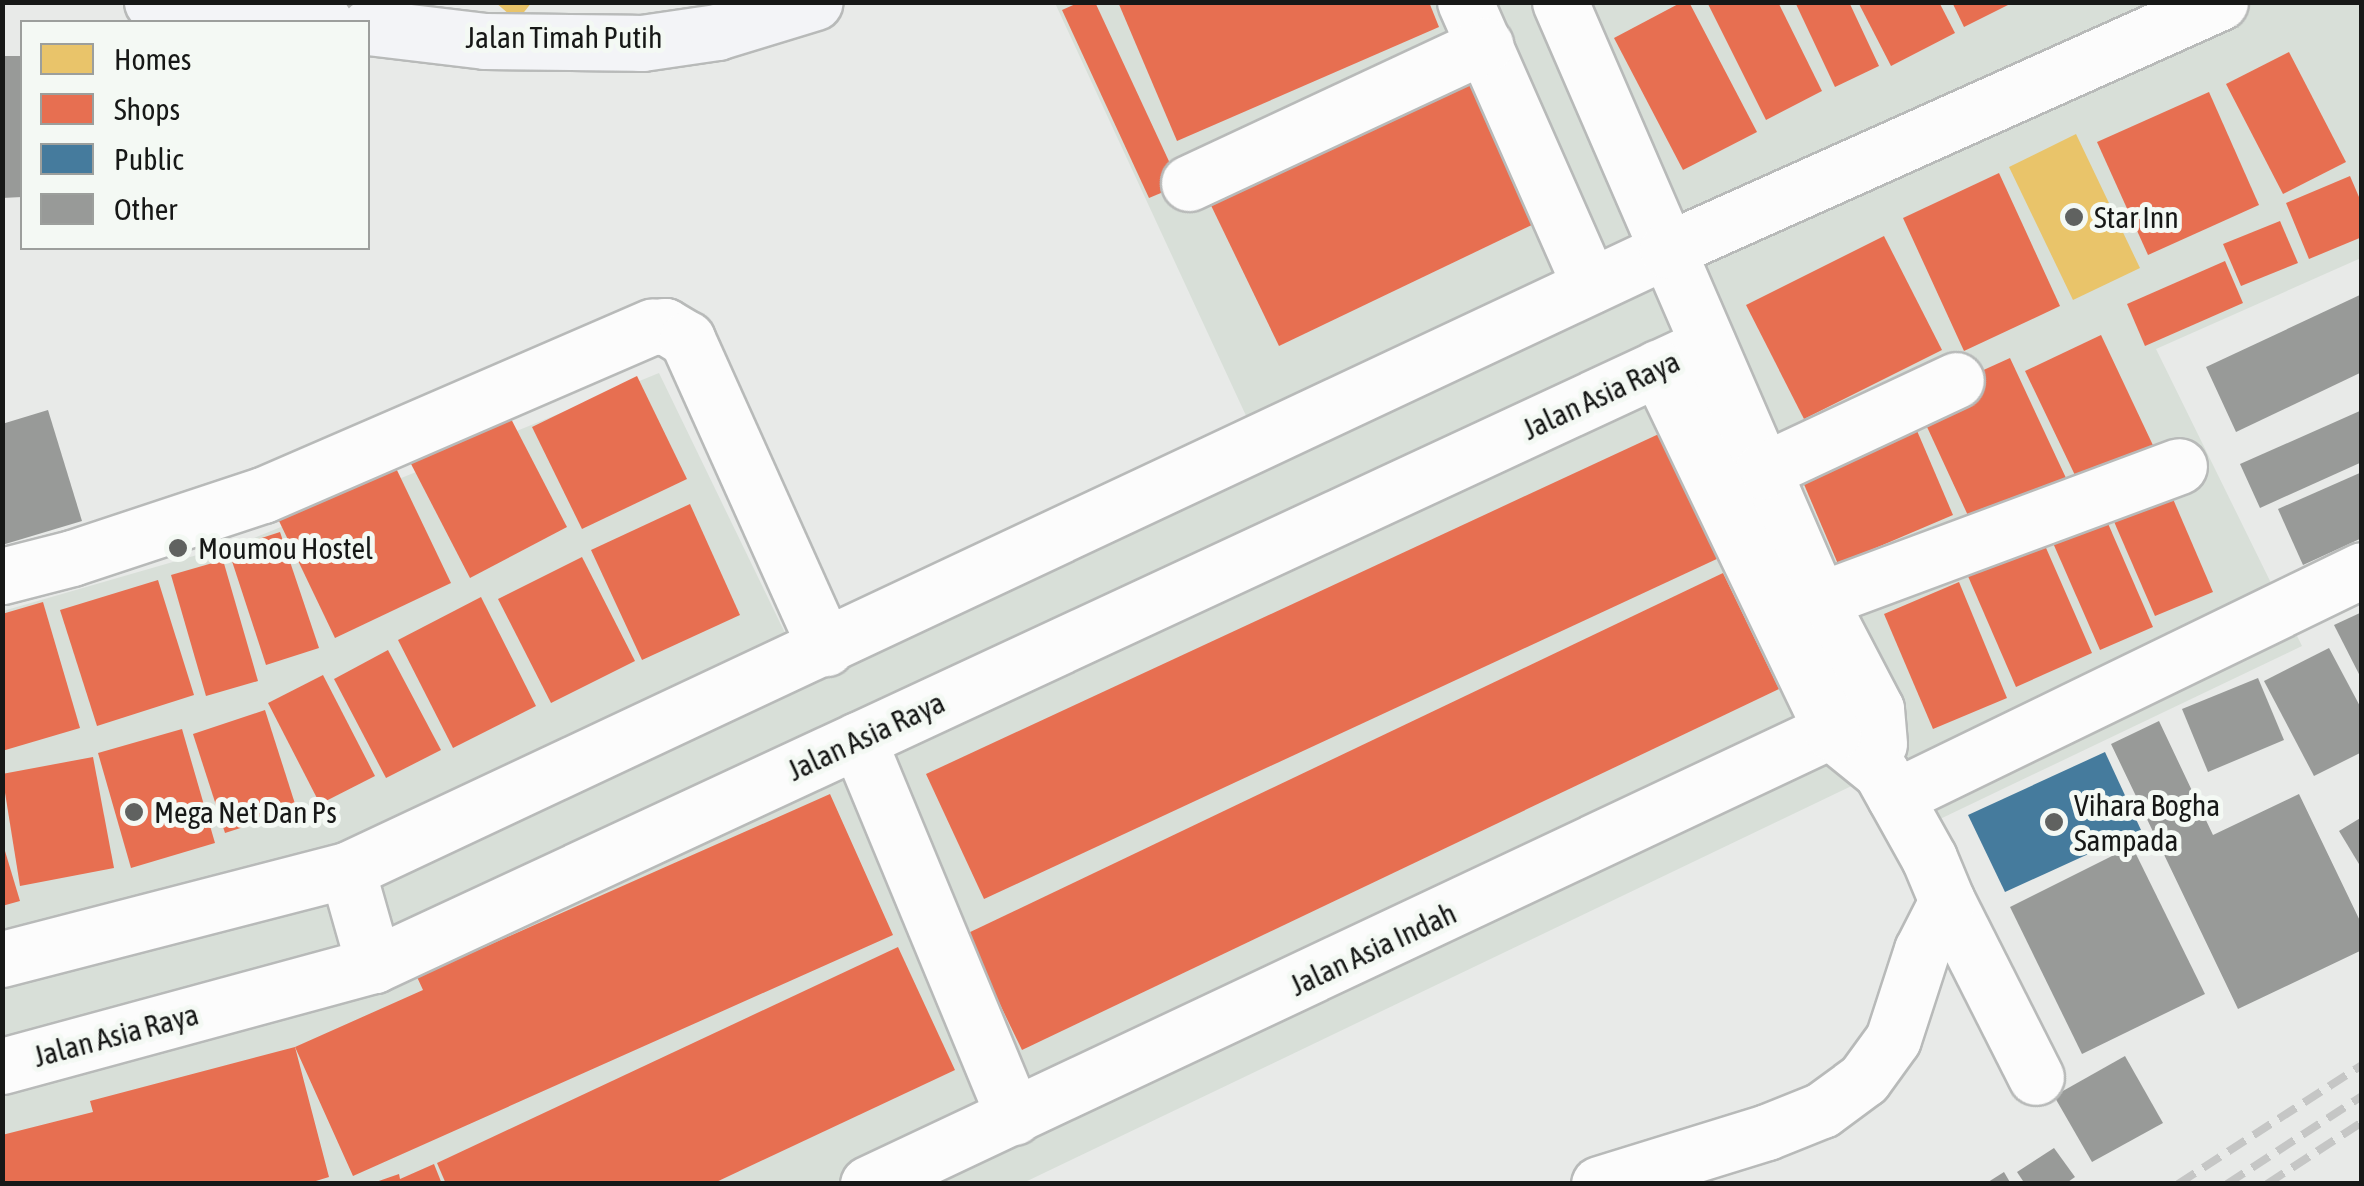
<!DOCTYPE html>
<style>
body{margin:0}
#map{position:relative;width:2364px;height:1186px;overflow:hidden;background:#e8eae8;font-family:"Asap Condensed",sans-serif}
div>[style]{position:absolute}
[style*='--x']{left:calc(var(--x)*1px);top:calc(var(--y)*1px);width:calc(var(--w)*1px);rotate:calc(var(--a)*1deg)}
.built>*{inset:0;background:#d8dfd8}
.homes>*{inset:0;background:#e9c46a}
.shops>*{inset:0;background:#e76f51}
.public>*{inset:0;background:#457b9d}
.building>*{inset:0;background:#989a98}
.roads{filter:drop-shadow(2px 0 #b8bab9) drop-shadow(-2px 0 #b8bab9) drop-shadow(0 2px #b8bab9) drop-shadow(0 -2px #b8bab9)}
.minor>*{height:55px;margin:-27.5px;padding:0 27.5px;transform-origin:27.5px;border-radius:27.5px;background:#fcfcfc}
.major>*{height:55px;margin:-27.5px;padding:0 27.5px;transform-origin:27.5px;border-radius:27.5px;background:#f3f4f7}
.rail>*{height:8px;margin-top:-4px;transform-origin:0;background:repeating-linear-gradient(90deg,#c5c6c5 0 20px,transparent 0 30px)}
.dots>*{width:28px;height:28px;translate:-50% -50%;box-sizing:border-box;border:5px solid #f4f9f4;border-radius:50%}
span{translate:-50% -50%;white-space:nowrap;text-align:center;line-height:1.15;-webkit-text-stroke:10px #f4f9f4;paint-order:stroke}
.street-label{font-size:30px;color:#171817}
.poi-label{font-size:30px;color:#171817}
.left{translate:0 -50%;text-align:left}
.frame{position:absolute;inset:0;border:5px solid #171817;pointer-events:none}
.legend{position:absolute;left:20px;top:20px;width:350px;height:230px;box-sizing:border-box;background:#f4f9f4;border:2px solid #9c9f9c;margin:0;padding:12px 18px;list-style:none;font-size:30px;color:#171817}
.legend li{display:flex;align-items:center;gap:20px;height:50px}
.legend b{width:50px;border:2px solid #9c9f9c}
</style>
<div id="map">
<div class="built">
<i style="clip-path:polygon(1055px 3px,2361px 3px,2361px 258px,2156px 349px,2302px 646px,1892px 842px,1864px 780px,1023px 1183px,3px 1184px,3px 611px,249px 540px,659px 373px,786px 635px,1248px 420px)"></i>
</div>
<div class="homes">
<i style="clip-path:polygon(495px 2px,532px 2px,517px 21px)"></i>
<i style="clip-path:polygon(2076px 134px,2140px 268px,2073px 300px,2009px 167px)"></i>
</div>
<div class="shops">
<i style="clip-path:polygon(1080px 2px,1095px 2px,1180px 185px,1149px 198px,1062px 10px)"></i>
<i style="clip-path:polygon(1118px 2px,1429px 2px,1439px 27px,1177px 141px)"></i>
<i style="clip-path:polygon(1682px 2px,1689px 2px,1757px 132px,1683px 170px,1614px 38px)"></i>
<i style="clip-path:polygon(1707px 2px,1778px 2px,1822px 91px,1766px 120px)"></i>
<i style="clip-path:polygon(1795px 2px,1849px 2px,1879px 66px,1835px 87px)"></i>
<i style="clip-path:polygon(1858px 2px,1939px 2px,1955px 33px,1891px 66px)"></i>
<i style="clip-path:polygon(1952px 2px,2014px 2px,1964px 27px)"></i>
<i style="clip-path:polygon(2289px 52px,2346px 162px,2283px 194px,2226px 84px)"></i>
<i style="clip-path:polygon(1462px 69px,1536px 223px,1279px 346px,1205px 193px)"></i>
<i style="clip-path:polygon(2209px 92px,2259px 205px,2148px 255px,2097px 142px)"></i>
<i style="clip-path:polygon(1999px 173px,2060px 306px,1964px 351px,1903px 218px)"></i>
<i style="clip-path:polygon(2350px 176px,2362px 204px,2362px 237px,2309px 259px,2286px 203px)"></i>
<i style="clip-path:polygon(2280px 221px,2298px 263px,2241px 286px,2223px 244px)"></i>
<i style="clip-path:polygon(1884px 236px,1942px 350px,1804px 419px,1746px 305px)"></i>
<i style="clip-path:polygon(2225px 261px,2243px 303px,2145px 346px,2127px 304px)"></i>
<i style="clip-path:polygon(2101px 335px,2159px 458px,2084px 494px,2025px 371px)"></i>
<i style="clip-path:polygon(2010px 358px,2066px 478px,1971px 522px,1915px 401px)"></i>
<i style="clip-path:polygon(637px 376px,687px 479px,582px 529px,532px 427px)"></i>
<i style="clip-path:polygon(507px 411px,567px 527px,470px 578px,410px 462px)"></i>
<i style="clip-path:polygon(1912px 419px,1953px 515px,1838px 564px,1797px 468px)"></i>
<i style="clip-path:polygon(1676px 426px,1734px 551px,984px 899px,926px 774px)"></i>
<i style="clip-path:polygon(395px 466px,451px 583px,335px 638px,279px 521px)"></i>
<i style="clip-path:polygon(2170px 492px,2213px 592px,2155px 616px,2112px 517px)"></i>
<i style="clip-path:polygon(690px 504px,740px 615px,642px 660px,591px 550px)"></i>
<i style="clip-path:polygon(2106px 519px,2153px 627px,2100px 650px,2053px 543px)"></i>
<i style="clip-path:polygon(280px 532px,319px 648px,266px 665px,228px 549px)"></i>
<i style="clip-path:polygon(2043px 541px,2092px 653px,2016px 687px,1967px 574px)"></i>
<i style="clip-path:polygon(582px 557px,635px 661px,551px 703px,498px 599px)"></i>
<i style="clip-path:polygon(223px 560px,258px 681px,206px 696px,171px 575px)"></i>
<i style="clip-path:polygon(1723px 573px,1779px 689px,1022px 1050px,966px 934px)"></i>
<i style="clip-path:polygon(158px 580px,194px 695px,97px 726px,60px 610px)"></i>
<i style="clip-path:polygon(1959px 582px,2007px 698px,1933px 729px,1884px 614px)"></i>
<i style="clip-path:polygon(481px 597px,536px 706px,453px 748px,398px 640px)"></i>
<i style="clip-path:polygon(43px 602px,80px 728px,2px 751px,2px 614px)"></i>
<i style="clip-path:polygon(388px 650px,441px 750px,386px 778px,334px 679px)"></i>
<i style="clip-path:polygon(323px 675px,375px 776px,320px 804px,268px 703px)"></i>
<i style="clip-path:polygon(265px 710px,297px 810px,225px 833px,193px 734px)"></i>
<i style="clip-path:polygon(182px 729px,215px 843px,131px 868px,98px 753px)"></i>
<i style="clip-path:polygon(93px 757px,114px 868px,20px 886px,2px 774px)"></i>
<i style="clip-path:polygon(830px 794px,893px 935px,353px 1176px,295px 1047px,423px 990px,417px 977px)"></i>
<i style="clip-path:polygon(2px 841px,20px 901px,2px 906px)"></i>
<i style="clip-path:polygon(898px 947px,955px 1070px,712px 1184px,446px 1184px,437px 1163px)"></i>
<i style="clip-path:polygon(295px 1047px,329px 1177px,306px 1184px,2px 1184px,2px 1135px,93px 1112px,90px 1101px)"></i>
<i style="clip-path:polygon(434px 1164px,442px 1184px,370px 1184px,399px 1174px,400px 1179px)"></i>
</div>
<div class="public">
<i style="clip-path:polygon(2105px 752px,2141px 830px,2005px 892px,1968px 815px)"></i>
</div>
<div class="building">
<i style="clip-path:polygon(2px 56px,22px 56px,22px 197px,2px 198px)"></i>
<i style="clip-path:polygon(2362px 294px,2362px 372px,2236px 432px,2206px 367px)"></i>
<i style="clip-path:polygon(48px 410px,82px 521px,2px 545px,2px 424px)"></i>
<i style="clip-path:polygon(2362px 410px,2362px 462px,2260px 508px,2240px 464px)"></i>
<i style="clip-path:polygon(2362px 472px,2362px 538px,2303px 565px,2278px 509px)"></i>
<i style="clip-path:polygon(2362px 612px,2362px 680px,2334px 625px)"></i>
<i style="clip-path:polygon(2329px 648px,2362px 710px,2362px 752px,2314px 776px,2264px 681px)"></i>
<i style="clip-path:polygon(2258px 678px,2284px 740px,2208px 772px,2182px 709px)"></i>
<i style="clip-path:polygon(2159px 721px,2213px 835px,2299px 794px,2362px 925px,2362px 950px,2238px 1009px,2111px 744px)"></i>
<i style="clip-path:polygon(2362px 817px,2362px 869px,2339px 831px)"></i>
<i style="clip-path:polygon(2132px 846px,2205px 994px,2082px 1054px,2010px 907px)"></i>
<i style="clip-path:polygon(2125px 1056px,2163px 1123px,2092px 1162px,2054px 1096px)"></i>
<i style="clip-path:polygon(2054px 1148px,2075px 1177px,2065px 1184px,2025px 1184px,2017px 1172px)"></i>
<i style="clip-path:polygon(2004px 1172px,2011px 1184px,1985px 1184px)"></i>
</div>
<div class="roads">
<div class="minor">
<i style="--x:1465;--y:2;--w:310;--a:66.2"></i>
<i style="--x:1560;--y:2;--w:652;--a:66.58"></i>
<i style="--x:1819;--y:600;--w:123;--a:62.4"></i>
<i style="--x:1876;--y:709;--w:35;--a:85"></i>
<i style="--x:1189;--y:183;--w:327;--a:-25"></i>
<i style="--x:1762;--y:471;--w:214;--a:-25.1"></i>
<i style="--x:2;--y:576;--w:72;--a:-14.4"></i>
<i style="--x:72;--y:558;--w:201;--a:-18.3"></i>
<i style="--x:263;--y:495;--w:424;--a:-23.4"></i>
<i style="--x:652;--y:327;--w:13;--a:-4"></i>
<i style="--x:665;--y:326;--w:26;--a:31"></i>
<i style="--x:687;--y:339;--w:339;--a:65.8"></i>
<i style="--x:1819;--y:600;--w:384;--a:-20.4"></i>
<i style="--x:858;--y:740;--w:408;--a:67.5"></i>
<i style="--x:1895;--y:797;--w:519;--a:-25.92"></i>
<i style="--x:347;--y:870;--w:99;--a:74.1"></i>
<i style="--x:1947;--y:901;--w:197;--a:63.2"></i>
<i style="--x:2;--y:959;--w:356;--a:-14.5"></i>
<i style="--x:347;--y:870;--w:1458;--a:-25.16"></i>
<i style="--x:1667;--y:250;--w:606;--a:-24.15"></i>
<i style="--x:2;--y:1066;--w:385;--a:-15.2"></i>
<i style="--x:374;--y:965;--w:1471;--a:-24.93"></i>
<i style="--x:868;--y:1184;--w:1114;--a:-25.23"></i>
<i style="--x:1599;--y:1184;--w:176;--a:-17.2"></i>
<i style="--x:1767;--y:1132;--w:59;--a:-21.8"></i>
<i style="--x:1822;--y:1110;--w:52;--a:-36.4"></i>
<i style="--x:1864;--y:1079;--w:49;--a:-54.1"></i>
<i style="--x:1893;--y:1039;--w:94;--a:-72"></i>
<i style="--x:1922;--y:950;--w:55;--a:-63"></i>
<i style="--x:1947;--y:901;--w:47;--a:-112.7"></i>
<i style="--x:1929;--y:858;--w:98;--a:-119.2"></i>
<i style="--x:1881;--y:772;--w:62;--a:-140.9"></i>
<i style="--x:1833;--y:733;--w:405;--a:-115.6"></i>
</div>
<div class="major">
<i style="--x:152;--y:2;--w:174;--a:6.6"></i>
<i style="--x:368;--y:27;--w:118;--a:6.8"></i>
<i style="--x:485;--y:41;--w:157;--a:0.7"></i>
<i style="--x:642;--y:43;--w:76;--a:-8.3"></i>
<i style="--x:717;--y:32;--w:102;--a:-17"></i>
</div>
</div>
<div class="rail">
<i style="--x:2178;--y:1184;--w:219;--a:-32.9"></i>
<i style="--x:2227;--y:1184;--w:161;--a:-33.1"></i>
<i style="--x:2267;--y:1184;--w:113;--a:-33.1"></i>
</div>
<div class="dots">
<i style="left:2074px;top:217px;background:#606260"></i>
<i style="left:178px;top:548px;background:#606260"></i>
<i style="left:134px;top:812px;background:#606260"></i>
<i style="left:2054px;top:822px;background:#606260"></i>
</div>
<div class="street-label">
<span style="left:564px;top:37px">Jalan Timah Putih</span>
<span style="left:1601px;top:395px;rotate:-25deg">Jalan Asia Raya</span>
<span style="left:866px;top:736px;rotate:-25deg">Jalan Asia Raya</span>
<span style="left:1373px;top:949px;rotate:-25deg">Jalan Asia Indah</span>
<span style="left:116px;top:1035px;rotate:-15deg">Jalan Asia Raya</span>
</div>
<div class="poi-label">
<span class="left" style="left:2094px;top:217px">Star Inn</span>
<span class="left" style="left:198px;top:548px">Moumou Hostel</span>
<span class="left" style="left:2074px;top:822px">Vihara Bogha<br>Sampada</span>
<span class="left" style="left:154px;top:812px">Mega Net Dan Ps</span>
</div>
<div class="frame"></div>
<ul class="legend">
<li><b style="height:28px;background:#e9c46a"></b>Homes</li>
<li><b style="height:28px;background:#e76f51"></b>Shops</li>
<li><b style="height:28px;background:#457b9d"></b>Public</li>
<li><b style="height:28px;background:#989a98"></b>Other</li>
</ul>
</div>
